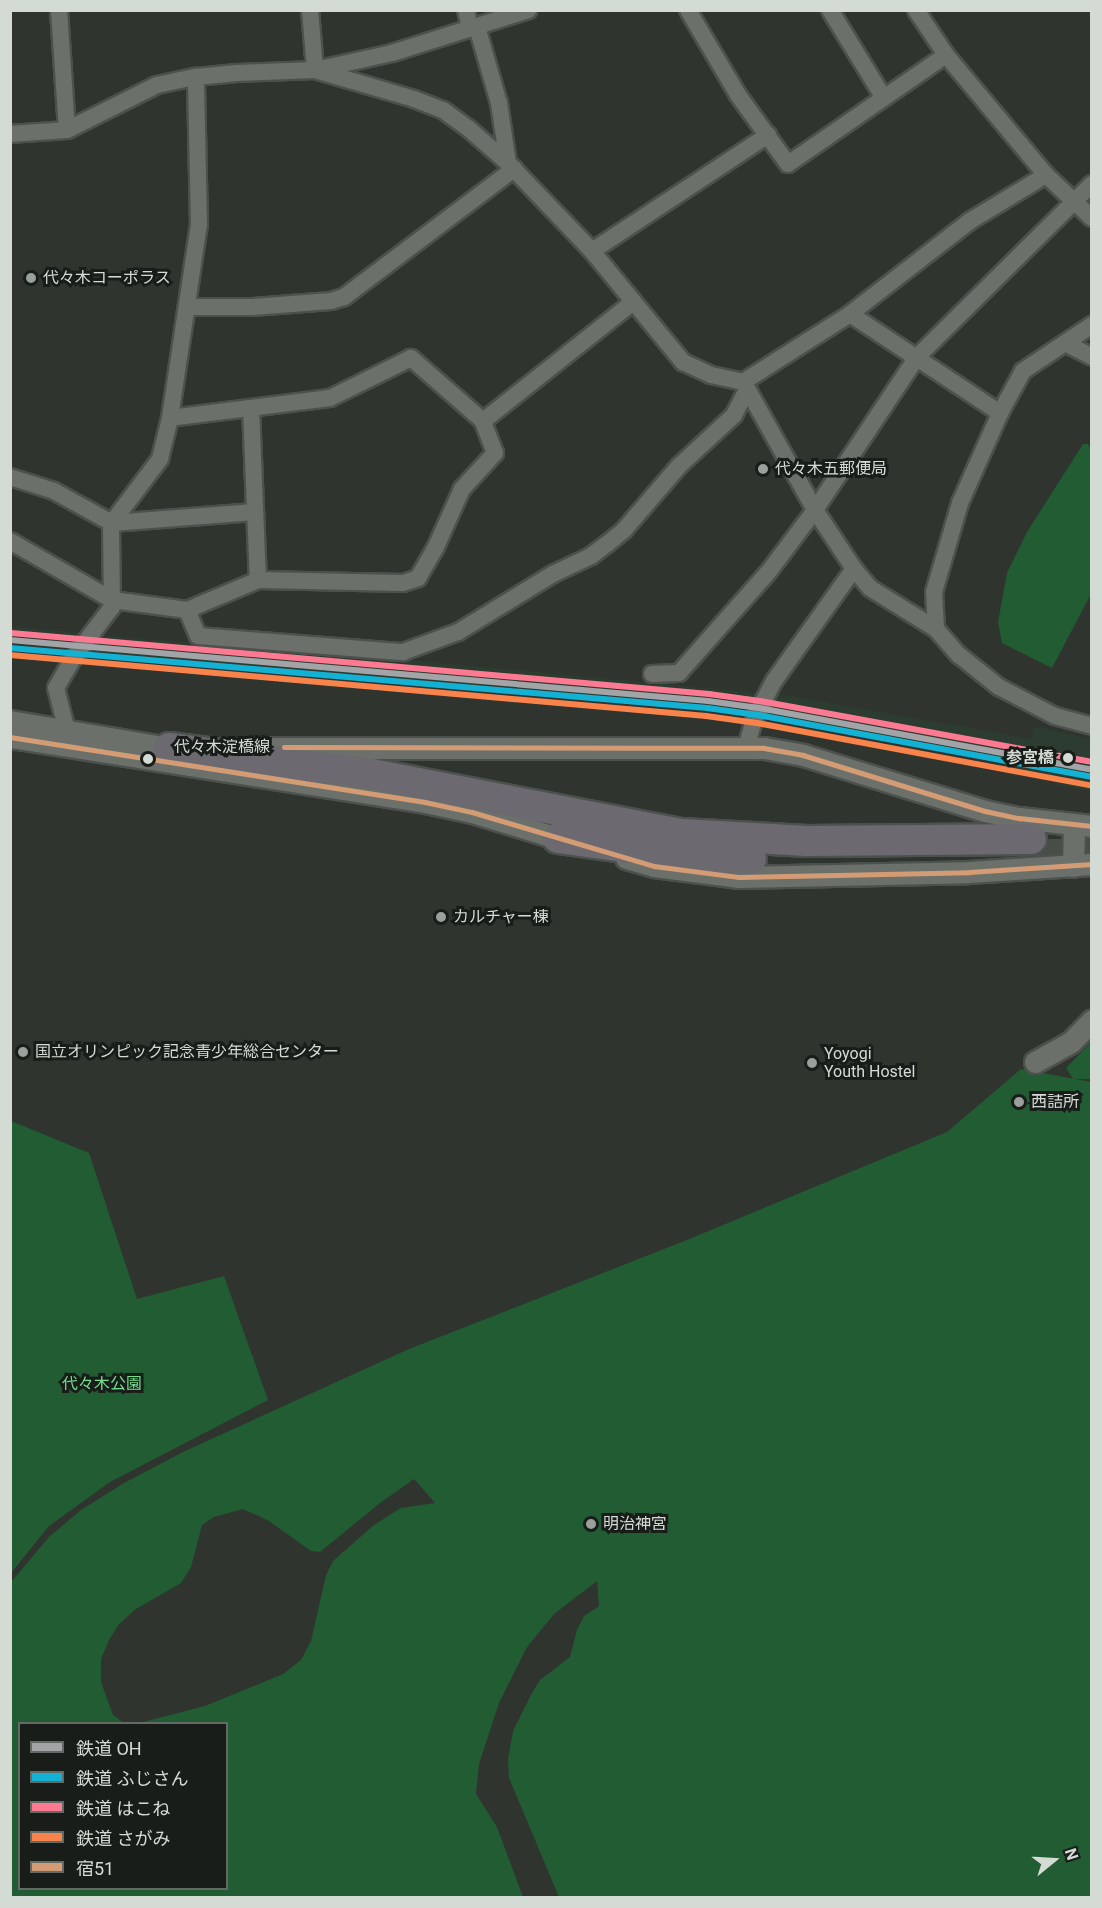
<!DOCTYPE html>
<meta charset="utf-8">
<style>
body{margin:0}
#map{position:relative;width:1102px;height:1908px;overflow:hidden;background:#2f342f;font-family:Roboto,"Noto Sans JP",sans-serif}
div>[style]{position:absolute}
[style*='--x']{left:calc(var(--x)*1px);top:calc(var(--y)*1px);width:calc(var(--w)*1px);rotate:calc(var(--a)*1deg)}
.built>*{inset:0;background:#2d3c30}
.green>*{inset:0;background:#215c33}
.motorway-tunnel>*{height:30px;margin-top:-15px;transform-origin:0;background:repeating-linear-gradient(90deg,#484d48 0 30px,transparent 0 45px)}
.roads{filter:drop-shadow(2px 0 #4d514d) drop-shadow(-2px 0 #4d514d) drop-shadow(0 2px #4d514d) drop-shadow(0 -2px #4d514d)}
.minor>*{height:16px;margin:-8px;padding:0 8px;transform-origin:8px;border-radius:8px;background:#6b706b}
.tertiary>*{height:21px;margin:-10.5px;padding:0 10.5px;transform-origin:10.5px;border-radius:10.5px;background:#6b706b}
.motorway>*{height:30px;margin:-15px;padding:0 15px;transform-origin:15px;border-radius:15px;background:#6c6a70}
.bus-1>*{height:4.5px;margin:-2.25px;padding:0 2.25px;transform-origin:2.25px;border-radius:2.25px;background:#d39c74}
.rail-1>*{height:6px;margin:-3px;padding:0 3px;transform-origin:3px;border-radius:3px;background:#a2a4a7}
.rail-2>*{height:6px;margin:-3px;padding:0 3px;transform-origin:3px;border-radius:3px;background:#13b2d5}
.rail-3>*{height:6px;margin:-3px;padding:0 3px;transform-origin:3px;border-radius:3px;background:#fe7a93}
.rail-4>*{height:6px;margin:-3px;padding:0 3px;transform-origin:3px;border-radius:3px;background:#f8844c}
.dots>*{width:16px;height:16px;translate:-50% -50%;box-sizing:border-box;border:3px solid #181d19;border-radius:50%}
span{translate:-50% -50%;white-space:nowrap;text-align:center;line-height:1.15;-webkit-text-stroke:6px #181d19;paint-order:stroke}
.poi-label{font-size:16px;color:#d4dbd5}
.left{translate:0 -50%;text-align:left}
.street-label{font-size:16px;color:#d4dbd5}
.stop-label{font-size:16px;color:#d4dbd5;font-weight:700}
.right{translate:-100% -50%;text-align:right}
.park-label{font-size:16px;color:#72df8e}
.frame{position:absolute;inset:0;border:12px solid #d4dbd5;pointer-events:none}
.legend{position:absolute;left:18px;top:1722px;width:210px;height:168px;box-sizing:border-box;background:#181d19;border:2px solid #636964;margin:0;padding:8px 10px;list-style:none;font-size:18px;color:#d4dbd5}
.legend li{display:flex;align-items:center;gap:12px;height:30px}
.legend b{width:30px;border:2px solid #636964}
.north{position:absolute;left:1024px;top:1830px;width:60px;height:60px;-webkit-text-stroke:4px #181d19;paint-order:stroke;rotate:72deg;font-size:16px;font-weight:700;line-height:24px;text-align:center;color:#d4dbd5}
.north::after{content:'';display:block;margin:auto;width:21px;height:27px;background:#d4dbd5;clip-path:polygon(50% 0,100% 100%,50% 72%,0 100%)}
</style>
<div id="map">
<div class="built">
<i style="clip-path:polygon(10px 627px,85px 633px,73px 651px,11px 646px)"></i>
<i style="clip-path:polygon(95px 635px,377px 657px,760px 693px,750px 713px,375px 677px,81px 653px)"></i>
<i style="clip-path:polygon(773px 693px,1032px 739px,1034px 726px,1091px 739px,1091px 791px,1057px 785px,1058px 780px,1051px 777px,978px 757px,760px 717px)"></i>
</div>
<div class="green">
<i style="clip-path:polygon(1083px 444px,1088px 444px,1091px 450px,1091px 594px,1052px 668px,1002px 643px,998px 622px,1007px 573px,1027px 532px)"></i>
<i style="clip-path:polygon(1091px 1042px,1091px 1079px,1073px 1079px,1066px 1068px)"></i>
<i style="clip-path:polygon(evenodd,1021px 1069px,1091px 1082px,1091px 1897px,559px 1897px,509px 1778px,508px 1759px,513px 1731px,532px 1693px,540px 1680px,570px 1657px,577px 1630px,584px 1616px,599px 1606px,597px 1581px,554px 1614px,527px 1647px,499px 1703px,479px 1764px,476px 1794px,497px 1827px,523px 1897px,11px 1898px,11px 1582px,49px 1537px,81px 1510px,124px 1483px,185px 1451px,409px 1349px,687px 1240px,947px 1132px,1021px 1069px,414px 1479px,435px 1503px,401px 1508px,374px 1525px,333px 1561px,326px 1575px,311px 1641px,301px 1660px,283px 1674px,205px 1706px,139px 1723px,124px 1723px,113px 1715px,101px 1682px,101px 1659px,109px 1640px,119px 1624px,136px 1609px,181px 1583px,191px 1567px,202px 1525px,214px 1517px,243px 1509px,269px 1521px,311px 1551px,320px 1552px,380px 1503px,414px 1479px,1021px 1069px,20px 1724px,226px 1724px,226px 1888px,20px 1888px,20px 1724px)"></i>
<i style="clip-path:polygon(11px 1121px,89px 1153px,137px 1299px,224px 1276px,268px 1400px,110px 1482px,49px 1526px,11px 1573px)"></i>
</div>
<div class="motorway-tunnel">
<i style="--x:1031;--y:854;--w:61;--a:0"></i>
</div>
<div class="roads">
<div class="minor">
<i style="--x:59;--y:10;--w:120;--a:86.2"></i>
<i style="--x:310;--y:10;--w:60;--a:85.2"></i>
<i style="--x:315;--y:70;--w:79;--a:-12.4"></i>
<i style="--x:392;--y:53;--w:143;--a:-17.5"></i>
<i style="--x:466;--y:10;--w:19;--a:78"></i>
<i style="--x:688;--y:10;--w:99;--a:59.5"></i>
<i style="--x:738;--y:95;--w:85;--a:54.1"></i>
<i style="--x:788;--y:164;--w:192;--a:-34.6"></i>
<i style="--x:830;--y:10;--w:103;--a:58.5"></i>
<i style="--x:916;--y:10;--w:54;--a:56.3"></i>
<i style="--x:946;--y:55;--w:156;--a:50.2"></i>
<i style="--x:1046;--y:175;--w:63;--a:43.1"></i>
<i style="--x:477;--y:27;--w:79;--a:73.9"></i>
<i style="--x:499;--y:103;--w:61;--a:81.5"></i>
<i style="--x:10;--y:134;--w:57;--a:-4"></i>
<i style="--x:67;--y:130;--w:101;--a:-26.6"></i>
<i style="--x:157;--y:85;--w:40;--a:-12"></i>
<i style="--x:196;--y:77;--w:41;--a:-5.6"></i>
<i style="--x:237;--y:73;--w:78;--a:-2.2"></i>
<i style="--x:315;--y:70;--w:103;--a:16.3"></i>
<i style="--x:414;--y:99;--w:31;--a:21"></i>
<i style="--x:443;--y:110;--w:31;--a:36"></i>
<i style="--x:468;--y:128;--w:53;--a:41.2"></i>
<i style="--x:508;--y:163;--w:122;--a:46.3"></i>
<i style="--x:592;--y:251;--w:144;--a:50.7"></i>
<i style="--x:683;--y:362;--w:31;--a:25"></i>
<i style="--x:711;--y:375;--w:33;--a:12"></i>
<i style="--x:743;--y:382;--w:127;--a:-32.4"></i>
<i style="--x:850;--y:314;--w:152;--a:-37.8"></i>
<i style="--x:970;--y:221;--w:89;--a:-31.2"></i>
<i style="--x:592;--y:251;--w:211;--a:-33.4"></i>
<i style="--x:188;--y:307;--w:65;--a:0"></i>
<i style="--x:253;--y:307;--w:78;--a:-4.4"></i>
<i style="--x:331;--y:301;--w:14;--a:-17"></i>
<i style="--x:344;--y:297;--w:213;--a:-37"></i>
<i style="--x:850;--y:314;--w:180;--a:33.4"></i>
<i style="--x:1065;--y:343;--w:30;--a:27"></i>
<i style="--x:744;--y:383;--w:145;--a:60.8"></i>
<i style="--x:815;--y:510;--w:71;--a:56.5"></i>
<i style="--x:854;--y:569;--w:25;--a:50"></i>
<i style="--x:870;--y:588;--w:78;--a:31.8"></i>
<i style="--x:936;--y:629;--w:35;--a:49"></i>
<i style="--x:959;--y:655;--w:51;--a:38.7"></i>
<i style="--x:999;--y:687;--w:63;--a:27.4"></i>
<i style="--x:1055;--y:716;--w:38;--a:15"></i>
<i style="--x:251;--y:408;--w:172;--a:87.7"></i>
<i style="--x:483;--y:421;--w:190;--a:-38.4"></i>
<i style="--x:10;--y:477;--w:46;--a:17.7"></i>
<i style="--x:54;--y:491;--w:66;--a:28.9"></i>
<i style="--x:112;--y:523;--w:143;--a:-4.4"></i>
<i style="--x:10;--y:541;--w:118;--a:30"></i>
<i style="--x:112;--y:600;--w:76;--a:7.6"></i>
<i style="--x:187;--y:610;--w:77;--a:-22.9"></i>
<i style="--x:258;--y:580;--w:145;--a:1.2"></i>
<i style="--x:403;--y:583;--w:16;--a:-18"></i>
<i style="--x:418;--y:578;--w:34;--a:-60"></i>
<i style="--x:435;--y:549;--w:66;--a:-65.8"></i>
<i style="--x:462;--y:489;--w:49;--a:-47.5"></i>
<i style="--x:495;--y:453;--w:34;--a:-111"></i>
<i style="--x:483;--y:421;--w:96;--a:-138.8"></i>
<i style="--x:411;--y:358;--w:90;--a:153.7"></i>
<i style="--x:330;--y:398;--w:161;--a:172.9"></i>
<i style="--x:187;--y:610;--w:28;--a:67"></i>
<i style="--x:198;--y:636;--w:206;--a:4.5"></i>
<i style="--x:403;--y:652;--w:59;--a:-20"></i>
<i style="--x:458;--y:632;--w:111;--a:-31.4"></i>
<i style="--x:553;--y:574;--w:42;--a:-25.3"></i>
<i style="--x:591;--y:556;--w:20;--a:-37"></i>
<i style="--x:607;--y:544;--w:22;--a:-39"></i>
<i style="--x:624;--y:530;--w:84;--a:-49.3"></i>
<i style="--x:679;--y:466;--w:75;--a:-42.8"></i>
<i style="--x:734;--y:415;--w:28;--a:-63"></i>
<i style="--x:936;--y:629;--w:37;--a:-93"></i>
<i style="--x:934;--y:592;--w:93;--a:-73.7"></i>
<i style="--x:960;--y:503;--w:98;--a:-66"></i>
<i style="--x:1000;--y:413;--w:48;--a:-61.3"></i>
<i style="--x:1023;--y:371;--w:83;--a:-33.7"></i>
<i style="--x:652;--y:674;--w:27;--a:-2"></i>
<i style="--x:679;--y:673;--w:137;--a:-48.5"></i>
<i style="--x:770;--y:570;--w:75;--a:-53.1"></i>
<i style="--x:815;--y:510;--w:184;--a:-56.3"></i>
<i style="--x:917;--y:357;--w:246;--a:-44.7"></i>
<i style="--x:67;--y:731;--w:44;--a:-104.3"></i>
<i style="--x:56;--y:688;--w:34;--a:-60"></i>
<i style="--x:73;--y:658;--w:64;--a:-52.6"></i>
<i style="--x:112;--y:607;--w:83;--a:-90.7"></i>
<i style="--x:111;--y:524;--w:81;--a:-53"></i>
<i style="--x:160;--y:459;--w:42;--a:-76.3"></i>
<i style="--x:170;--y:418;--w:195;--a:-81.5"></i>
<i style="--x:199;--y:225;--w:148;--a:-91.2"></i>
<i style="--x:746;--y:748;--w:32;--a:-74"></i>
<i style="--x:755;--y:717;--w:41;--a:-62.2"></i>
<i style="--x:774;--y:681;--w:138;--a:-54.5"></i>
</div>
<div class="tertiary">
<i style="--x:10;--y:721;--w:154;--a:9.7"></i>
<i style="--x:10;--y:737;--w:420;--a:8.9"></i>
<i style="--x:425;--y:802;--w:48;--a:12"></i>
<i style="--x:472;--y:812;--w:102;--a:17"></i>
<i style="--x:250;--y:748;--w:514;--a:0"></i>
<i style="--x:764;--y:748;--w:40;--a:10"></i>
<i style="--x:803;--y:755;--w:190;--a:17.1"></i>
<i style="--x:985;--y:811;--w:35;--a:12"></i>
<i style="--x:1019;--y:818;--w:73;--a:6.3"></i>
<i style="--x:626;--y:858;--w:29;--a:16"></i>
<i style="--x:654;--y:866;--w:86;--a:7.4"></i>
<i style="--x:739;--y:877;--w:230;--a:-1.2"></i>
<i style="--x:969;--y:872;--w:123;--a:-3.7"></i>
<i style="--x:1073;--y:866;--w:41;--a:-88.6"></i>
<i style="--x:1035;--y:1062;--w:41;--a:-29.1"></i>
<i style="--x:1071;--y:1042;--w:30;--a:-46"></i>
</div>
<div class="motorway">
<i style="--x:169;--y:748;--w:205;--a:7.3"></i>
<i style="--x:372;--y:774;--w:316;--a:11"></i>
<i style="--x:682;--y:834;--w:125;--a:3.2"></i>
<i style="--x:807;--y:841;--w:224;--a:-0.5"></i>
<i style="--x:558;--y:838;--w:133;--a:7.8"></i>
<i style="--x:690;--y:856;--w:61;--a:2.8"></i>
</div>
</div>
<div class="bus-1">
<i style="--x:10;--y:737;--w:420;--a:8.9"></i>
<i style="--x:425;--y:802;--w:48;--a:12"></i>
<i style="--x:472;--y:812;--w:190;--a:16.5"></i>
<i style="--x:654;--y:866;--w:86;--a:7.4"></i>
<i style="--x:739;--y:877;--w:230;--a:-1.2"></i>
<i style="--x:969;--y:872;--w:123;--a:-3.7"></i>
<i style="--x:284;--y:747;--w:480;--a:0.1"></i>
<i style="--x:764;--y:748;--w:40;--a:10"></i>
<i style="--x:803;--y:755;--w:190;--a:17.1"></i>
<i style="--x:985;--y:811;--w:35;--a:12"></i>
<i style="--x:1019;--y:818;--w:73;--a:6.3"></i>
</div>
<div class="rail-1">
<i style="--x:10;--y:640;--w:701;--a:4.99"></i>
<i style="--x:708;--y:701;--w:51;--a:7.8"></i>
<i style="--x:759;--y:708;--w:339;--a:10.5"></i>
</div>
<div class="rail-2">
<i style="--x:10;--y:648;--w:700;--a:4.92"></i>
<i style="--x:707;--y:708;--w:51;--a:7.8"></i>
<i style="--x:758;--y:715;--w:339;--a:10.5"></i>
</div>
<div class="rail-3">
<i style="--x:11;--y:633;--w:701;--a:4.99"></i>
<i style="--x:709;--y:694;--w:51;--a:7.8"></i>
<i style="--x:760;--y:701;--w:338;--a:10.4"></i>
</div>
<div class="rail-4">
<i style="--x:10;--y:655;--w:699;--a:5.01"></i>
<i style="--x:706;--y:716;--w:51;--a:7.8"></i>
<i style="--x:757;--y:723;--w:338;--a:10.6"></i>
</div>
<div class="dots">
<i style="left:31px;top:278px;background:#9aa19b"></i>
<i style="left:763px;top:469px;background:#9aa19b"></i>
<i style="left:1068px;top:758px;background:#d4dbd5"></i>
<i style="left:148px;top:759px;background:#d4dbd5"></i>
<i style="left:441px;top:917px;background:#9aa19b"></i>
<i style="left:23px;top:1052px;background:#9aa19b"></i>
<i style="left:812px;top:1063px;background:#9aa19b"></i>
<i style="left:1019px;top:1102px;background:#9aa19b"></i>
<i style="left:591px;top:1524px;background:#9aa19b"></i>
</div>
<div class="poi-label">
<span class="left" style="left:43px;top:278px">代々木コーポラス</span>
<span class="left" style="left:775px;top:469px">代々木五郵便局</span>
<span class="left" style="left:453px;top:917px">カルチャー棟</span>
<span class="left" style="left:35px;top:1052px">国立オリンピック記念青少年総合センター</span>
<span class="left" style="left:824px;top:1063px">Yoyogi<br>Youth Hostel</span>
<span class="left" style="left:1031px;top:1102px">西詰所</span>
<span class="left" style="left:603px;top:1524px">明治神宮</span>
</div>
<div class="street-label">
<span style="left:222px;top:747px">代々木淀橋線</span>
</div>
<div class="stop-label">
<span class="right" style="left:1054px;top:758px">参宮橋</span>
</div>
<div class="park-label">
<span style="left:102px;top:1384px">代々木公園</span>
</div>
<div class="frame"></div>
<ul class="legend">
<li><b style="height:8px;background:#a2a4a7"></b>鉄道 OH</li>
<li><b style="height:8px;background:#13b2d5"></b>鉄道 ふじさん</li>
<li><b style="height:8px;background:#fe7a93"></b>鉄道 はこね</li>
<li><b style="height:8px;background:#f8844c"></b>鉄道 さがみ</li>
<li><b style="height:8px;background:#d39c74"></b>宿51</li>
</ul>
<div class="north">N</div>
</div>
